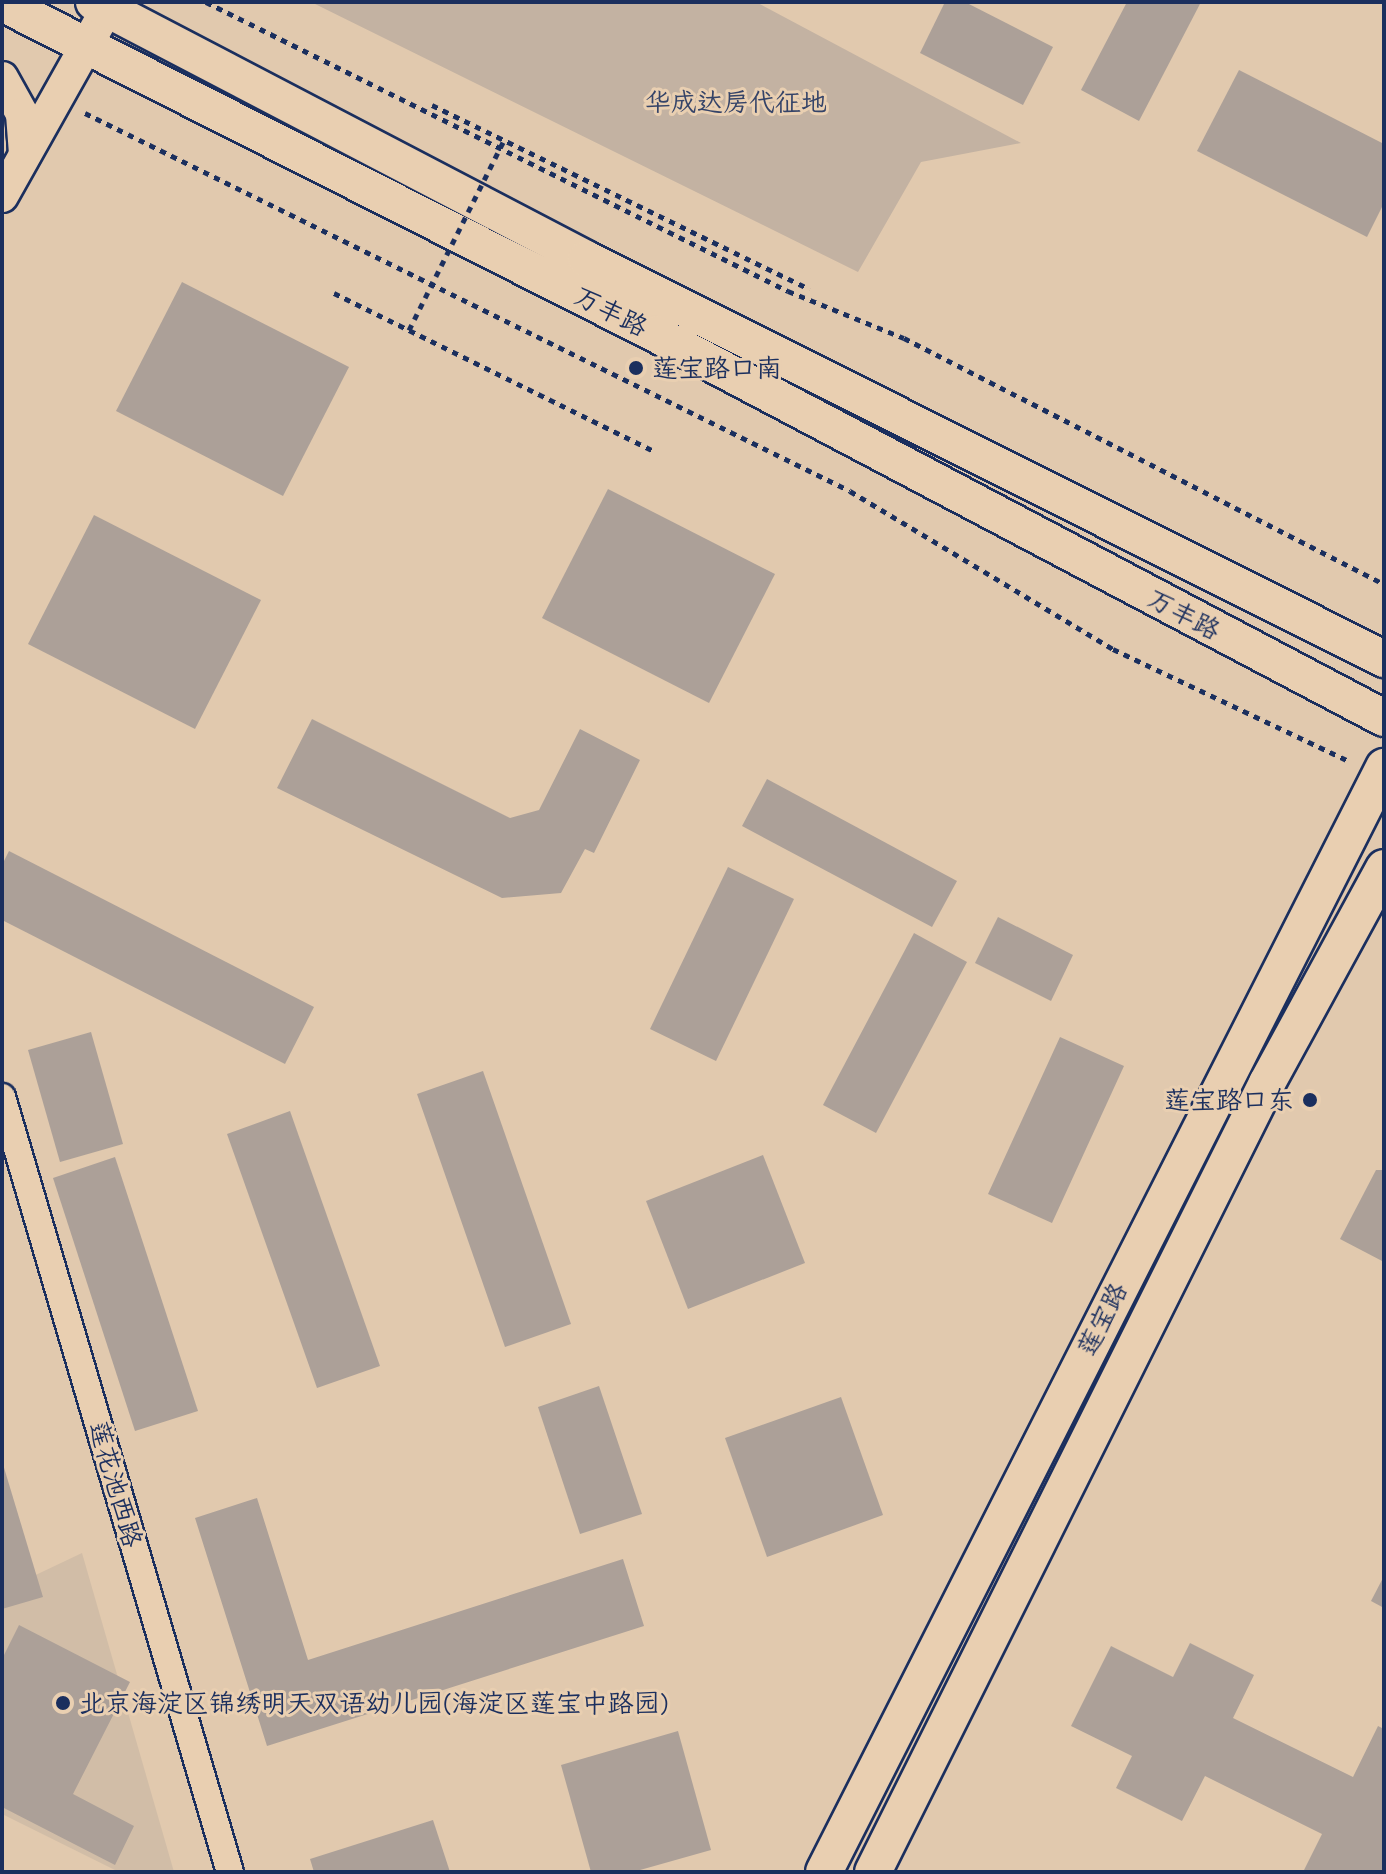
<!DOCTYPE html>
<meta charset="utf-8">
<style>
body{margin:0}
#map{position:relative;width:1386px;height:1874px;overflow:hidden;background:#e1c9ae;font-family:Mali,"LXGW WenKai TC",sans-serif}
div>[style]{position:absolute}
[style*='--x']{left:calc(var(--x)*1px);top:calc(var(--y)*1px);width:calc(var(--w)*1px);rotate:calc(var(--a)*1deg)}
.built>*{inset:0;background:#d1bda7}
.green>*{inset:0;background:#c3b2a2}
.building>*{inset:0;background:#aca098}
.path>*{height:5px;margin-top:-2.5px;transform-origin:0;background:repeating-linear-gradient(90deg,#1b2f5e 0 6px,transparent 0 12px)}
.roads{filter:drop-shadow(2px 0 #1b2f5e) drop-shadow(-2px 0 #1b2f5e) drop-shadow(0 2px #1b2f5e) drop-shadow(0 -2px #1b2f5e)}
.minor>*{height:26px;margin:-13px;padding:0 13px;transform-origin:13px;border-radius:13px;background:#e9cfb1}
.tertiary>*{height:32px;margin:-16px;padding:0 16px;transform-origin:16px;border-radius:16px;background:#e9cfb1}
.secondary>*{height:36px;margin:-18px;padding:0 18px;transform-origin:18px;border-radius:18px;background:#e9cfb1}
.path-bridge>*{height:5px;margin-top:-2.5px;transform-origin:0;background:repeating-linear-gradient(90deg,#1b2f5e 0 6px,transparent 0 12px)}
.dots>*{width:22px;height:22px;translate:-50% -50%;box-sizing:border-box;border:4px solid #e9cfb1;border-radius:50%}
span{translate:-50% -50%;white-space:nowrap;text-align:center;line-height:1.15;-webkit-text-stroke:6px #e9cfb1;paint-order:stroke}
.park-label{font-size:26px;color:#344368}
.street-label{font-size:26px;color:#1b2f5e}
.poi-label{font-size:26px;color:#1b2f5e}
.left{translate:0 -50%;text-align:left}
.right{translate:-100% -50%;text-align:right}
.frame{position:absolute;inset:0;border:4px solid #1b2f5e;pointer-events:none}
</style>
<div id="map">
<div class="built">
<i style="clip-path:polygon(82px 1553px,174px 1872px,119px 1872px,2px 1814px,2px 1591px)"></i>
</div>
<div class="green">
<i style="clip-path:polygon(311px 2px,756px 2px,1021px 143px,921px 162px,858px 272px)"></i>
</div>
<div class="building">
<i style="clip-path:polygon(945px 2px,965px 2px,1053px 47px,1023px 105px,920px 53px)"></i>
<i style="clip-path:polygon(1127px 2px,1201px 2px,1139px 121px,1081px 90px)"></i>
<i style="clip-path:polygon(1239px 70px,1384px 144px,1384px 203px,1367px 237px,1197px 151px)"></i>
<i style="clip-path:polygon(182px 282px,349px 367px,283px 496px,116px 411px)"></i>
<i style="clip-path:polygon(608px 489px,775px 574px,709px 703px,542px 618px)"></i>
<i style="clip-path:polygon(94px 515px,261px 600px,195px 729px,28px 644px)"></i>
<i style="clip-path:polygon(312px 719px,510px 818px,539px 810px,580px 729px,640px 760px,594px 853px,585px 849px,561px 893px,502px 898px,277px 788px)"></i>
<i style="clip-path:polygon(767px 779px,957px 881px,932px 927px,742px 826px)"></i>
<i style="clip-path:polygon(9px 851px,314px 1007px,285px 1064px,2px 920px,2px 865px)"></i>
<i style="clip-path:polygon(728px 867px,794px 899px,716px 1061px,650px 1029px)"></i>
<i style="clip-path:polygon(998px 917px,1073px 955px,1051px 1001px,975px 963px)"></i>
<i style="clip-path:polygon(914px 933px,967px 962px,876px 1133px,823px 1105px)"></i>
<i style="clip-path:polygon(91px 1032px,123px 1144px,60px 1162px,28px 1050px)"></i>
<i style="clip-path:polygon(1060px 1037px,1124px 1066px,1052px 1223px,988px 1194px)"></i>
<i style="clip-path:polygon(483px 1071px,571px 1324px,505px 1347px,417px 1094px)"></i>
<i style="clip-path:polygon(290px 1111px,380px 1366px,317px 1388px,227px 1134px)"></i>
<i style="clip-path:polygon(763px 1155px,805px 1263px,688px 1309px,646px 1201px)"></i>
<i style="clip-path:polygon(115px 1157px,198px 1411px,135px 1431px,53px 1178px)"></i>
<i style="clip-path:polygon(1376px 1170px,1384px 1170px,1384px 1262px,1340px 1239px)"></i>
<i style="clip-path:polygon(599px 1386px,642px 1514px,580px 1534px,538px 1407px)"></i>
<i style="clip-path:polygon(841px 1397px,883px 1515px,767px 1557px,725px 1438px)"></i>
<i style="clip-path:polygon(2px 1461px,43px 1597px,2px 1609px)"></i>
<i style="clip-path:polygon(257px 1498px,308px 1660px,623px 1559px,644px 1626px,267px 1746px,195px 1518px)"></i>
<i style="clip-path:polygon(1384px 1576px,1384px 1608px,1371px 1601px)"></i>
<i style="clip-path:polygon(19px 1625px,130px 1682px,73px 1794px,134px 1826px,115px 1865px,2px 1807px,2px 1659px)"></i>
<i style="clip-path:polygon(1190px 1643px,1254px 1675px,1233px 1718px,1353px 1777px,1378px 1726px,1384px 1729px,1384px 1872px,1303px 1872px,1322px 1834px,1205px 1776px,1182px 1821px,1116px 1788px,1132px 1756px,1071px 1726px,1111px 1646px,1173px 1677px)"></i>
<i style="clip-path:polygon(678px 1731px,711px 1850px,633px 1872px,591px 1872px,561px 1765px)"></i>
<i style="clip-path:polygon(433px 1820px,450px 1872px,314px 1872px,310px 1859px)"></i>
</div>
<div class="path">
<i style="--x:206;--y:2;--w:650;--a:26.41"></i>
<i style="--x:788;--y:291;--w:125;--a:22.1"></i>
<i style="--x:904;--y:338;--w:539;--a:27.14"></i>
<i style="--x:432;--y:105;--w:420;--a:26"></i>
<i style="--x:85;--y:113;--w:853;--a:26.29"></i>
<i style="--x:850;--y:491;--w:307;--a:31"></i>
<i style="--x:1113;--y:649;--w:261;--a:25.4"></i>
<i style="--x:334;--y:293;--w:359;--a:26.3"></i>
</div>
<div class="roads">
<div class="minor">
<i style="--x:2;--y:1097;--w:808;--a:73.61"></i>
</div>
<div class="tertiary">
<i style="--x:2;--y:78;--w:41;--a:60.9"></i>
<i style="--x:22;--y:114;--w:40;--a:85.7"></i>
<i style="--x:2;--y:196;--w:223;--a:-60.7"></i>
</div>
<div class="secondary">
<i style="--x:94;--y:2;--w:555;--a:27.58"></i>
<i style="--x:586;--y:259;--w:893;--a:26.62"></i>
<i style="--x:2;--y:3;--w:733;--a:26.84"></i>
<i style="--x:656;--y:334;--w:823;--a:27.81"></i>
<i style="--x:824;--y:1872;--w:1239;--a:-63.12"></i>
<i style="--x:873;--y:1872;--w:882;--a:-63.46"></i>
<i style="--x:1267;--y:1083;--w:245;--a:-61.4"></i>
</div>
</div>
<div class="path-bridge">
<i style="--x:409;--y:330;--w:212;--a:-63.4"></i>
</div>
<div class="dots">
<i style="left:636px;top:368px;background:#1b2f5e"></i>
<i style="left:1310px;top:1100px;background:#1b2f5e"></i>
<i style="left:63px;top:1703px;background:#1b2f5e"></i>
</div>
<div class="park-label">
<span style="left:736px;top:102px">华成达房代征地</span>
</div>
<div class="street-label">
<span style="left:611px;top:311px;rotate:27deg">万丰路</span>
<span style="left:1184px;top:614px;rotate:28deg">万丰路</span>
<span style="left:1102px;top:1319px;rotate:-63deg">莲宝路</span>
<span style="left:116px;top:1484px;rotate:74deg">莲花池西路</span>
</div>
<div class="poi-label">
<span class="left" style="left:652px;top:368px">莲宝路口南</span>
<span class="right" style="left:1294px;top:1100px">莲宝路口东</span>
<span class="left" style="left:79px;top:1703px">北京海淀区锦绣明天双语幼儿园(海淀区莲宝中路园)</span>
</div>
<div class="frame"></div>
</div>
